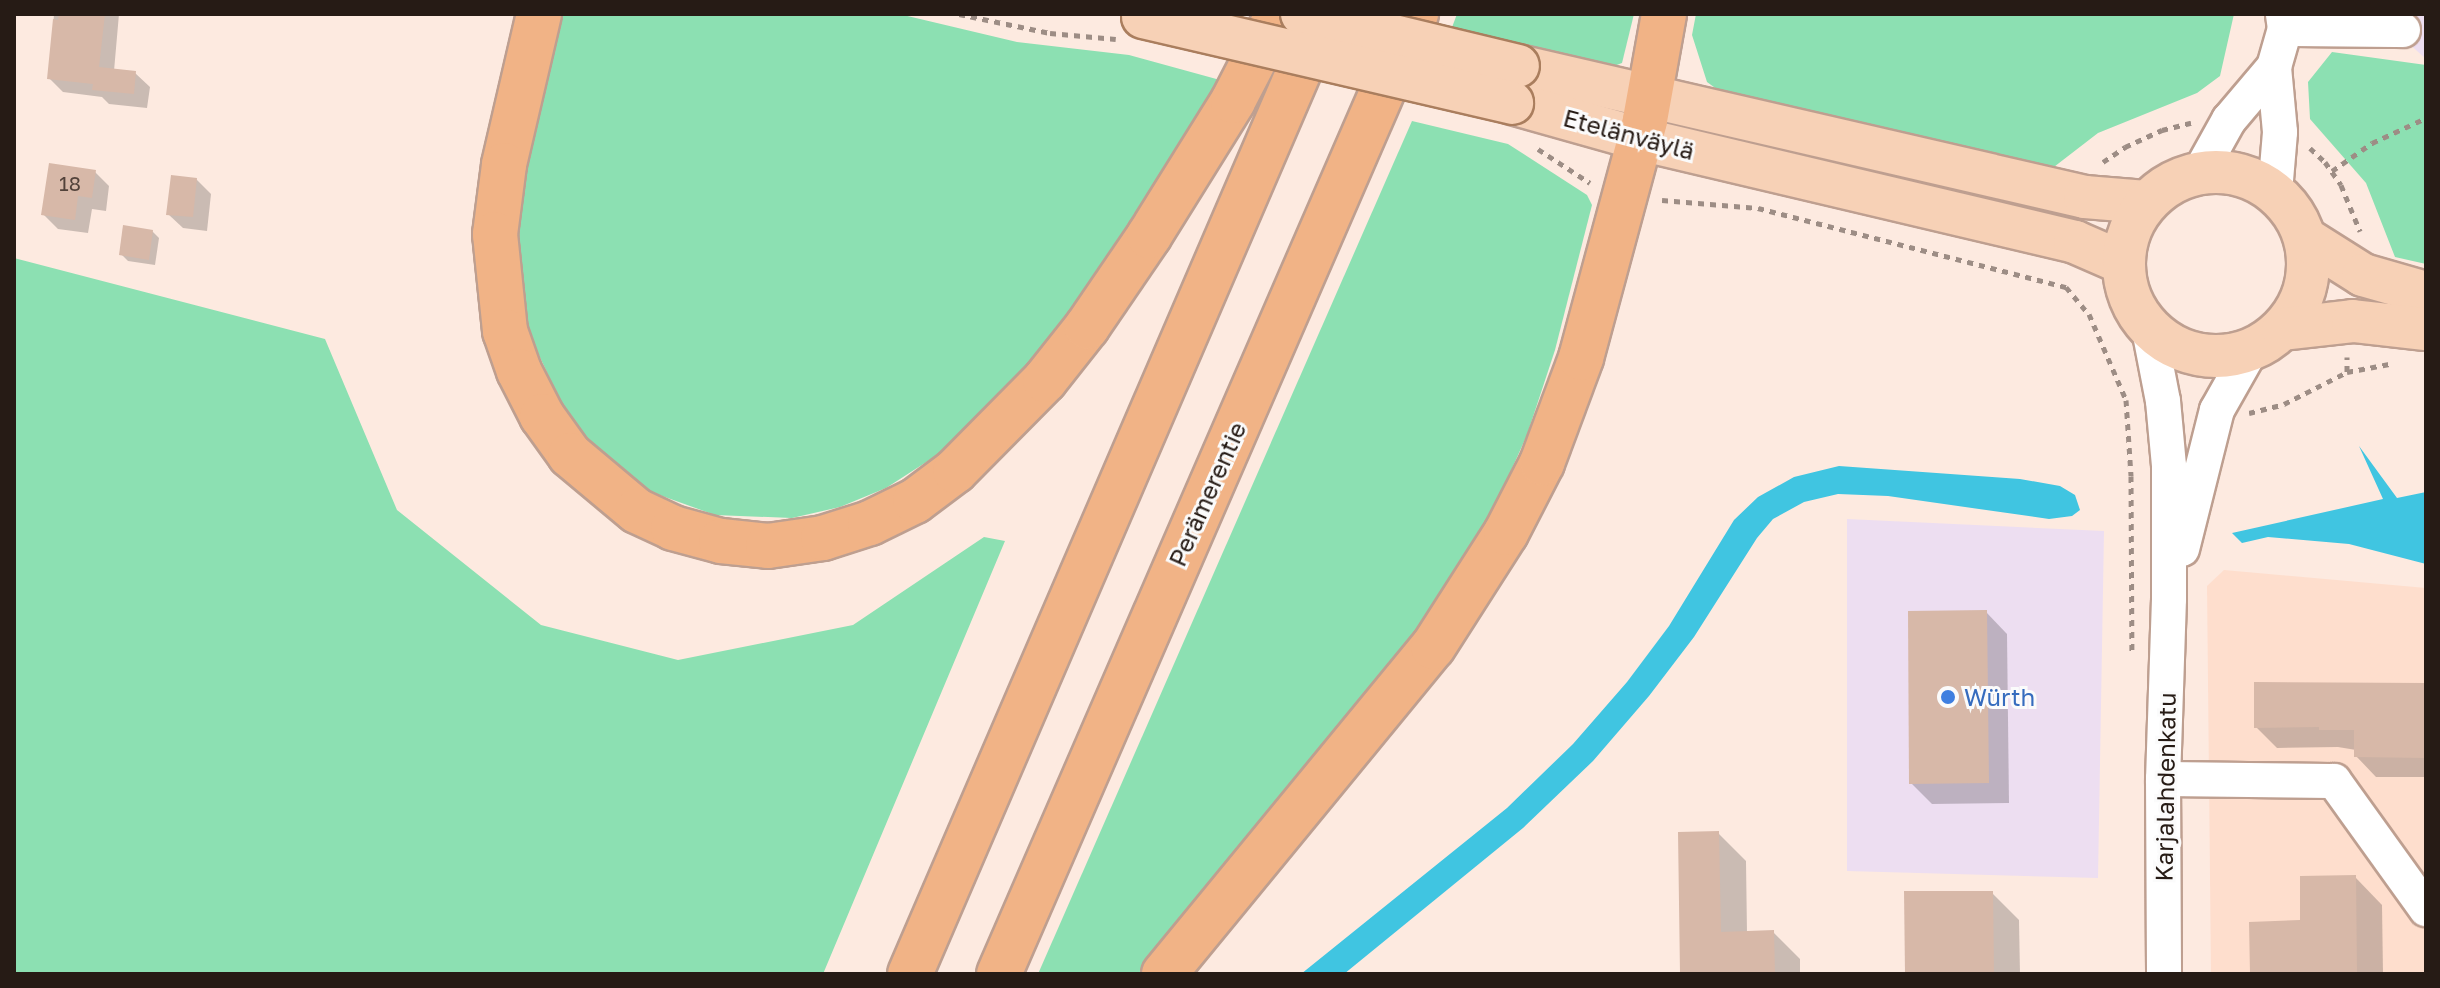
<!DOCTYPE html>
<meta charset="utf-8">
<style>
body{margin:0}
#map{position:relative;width:2440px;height:988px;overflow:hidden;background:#fdeae0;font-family:"Golos Text",sans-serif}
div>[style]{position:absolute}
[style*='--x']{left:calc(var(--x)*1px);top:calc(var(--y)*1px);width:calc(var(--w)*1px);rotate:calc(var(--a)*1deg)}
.commercial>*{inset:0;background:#eddef1}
.built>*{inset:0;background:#fedecd}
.green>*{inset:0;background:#8ce0b2}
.water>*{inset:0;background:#40c5e1}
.shadow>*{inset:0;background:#0003}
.building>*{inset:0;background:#d7b8a8}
.path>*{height:5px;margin-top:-2.5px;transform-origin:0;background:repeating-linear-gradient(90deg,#9d8d85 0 6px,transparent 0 12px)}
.roads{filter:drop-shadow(2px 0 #be9f90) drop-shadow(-2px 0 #be9f90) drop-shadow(0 2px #be9f90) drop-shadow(0 -2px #be9f90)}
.minor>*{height:34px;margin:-17px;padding:0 17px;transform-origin:17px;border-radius:17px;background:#fff}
.major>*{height:42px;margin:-21px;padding:0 21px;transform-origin:21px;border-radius:21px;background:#f7d1b6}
.major>.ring{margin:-21px;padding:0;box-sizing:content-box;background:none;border:42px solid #f7d1b6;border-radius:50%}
.highway>*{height:44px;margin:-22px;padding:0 22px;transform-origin:22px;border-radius:22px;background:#f1b386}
.bridges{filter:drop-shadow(2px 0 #aa7e5e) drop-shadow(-2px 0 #aa7e5e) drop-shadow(0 2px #aa7e5e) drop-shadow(0 -2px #aa7e5e)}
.major-bridge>*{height:42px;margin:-21px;padding:0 21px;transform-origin:21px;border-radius:21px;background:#f7d1b6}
.dots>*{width:22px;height:22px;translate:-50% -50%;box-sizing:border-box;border:4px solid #fbfbfb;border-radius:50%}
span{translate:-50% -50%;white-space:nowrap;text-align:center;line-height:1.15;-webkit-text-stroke:6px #fbfbfb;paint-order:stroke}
.number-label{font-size:20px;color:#52423a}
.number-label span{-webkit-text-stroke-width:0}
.street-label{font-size:24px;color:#261b15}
.shop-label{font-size:24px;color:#366cbe}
.left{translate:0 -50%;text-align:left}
.frame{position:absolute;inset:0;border:16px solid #261b15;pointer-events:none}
</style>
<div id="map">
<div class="commercial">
<i style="clip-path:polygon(2376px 14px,2426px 14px,2426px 59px)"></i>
<i style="clip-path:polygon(1847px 519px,2104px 531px,2098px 878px,1847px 871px)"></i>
</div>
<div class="built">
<i style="clip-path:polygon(2224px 570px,2426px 588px,2426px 974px,2211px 974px,2207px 586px)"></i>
</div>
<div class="green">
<i style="clip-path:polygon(560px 14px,899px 14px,1017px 42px,1129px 55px,1220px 80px,1096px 278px,1014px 382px,945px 450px,886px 488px,840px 507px,792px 518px,715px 515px,640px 488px,599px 455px,568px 417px,529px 334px,520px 287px,518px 226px,536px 111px)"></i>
<i style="clip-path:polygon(1457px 14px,1634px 14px,1622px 63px,1606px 69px,1451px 30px)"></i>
<i style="clip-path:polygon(1696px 14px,2234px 14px,2220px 76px,2197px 93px,2098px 133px,2050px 170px,1729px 98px,1707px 82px,1692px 35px)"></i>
<i style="clip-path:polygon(2332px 52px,2426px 65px,2426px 264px,2395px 257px,2366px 183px,2310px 119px,2308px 82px)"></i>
<i style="clip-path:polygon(1412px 121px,1508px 144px,1587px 195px,1592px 205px,1555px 350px,1527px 435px,1493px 511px,1391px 668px,1138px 974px,1038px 974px)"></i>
<i style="clip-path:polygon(14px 258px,325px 339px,397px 510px,541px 625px,678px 660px,853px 625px,984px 537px,1005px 541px,823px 974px,14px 974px)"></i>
</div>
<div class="water">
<i style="clip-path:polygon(2359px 446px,2397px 498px,2426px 492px,2426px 564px,2349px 544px,2268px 537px,2242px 543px,2232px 533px,2383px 499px)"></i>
<i style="clip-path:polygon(1839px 466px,2020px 479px,2060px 486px,2075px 495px,2080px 510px,2072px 516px,2049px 519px,1888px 496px,1838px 494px,1804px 502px,1773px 519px,1757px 538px,1694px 637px,1649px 696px,1593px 761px,1523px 828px,1344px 974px,1301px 974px,1507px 808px,1573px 744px,1627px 682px,1669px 626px,1734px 520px,1758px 497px,1794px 477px)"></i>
</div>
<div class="shadow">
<i style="clip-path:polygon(54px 14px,119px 14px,114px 71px,135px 73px,150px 87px,147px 108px,109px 104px,102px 97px,63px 92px,49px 78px)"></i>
<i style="clip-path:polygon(95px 172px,109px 186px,106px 211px,92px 209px,88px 233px,58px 229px,43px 214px)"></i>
<i style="clip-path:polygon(196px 179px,211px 194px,207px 231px,183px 228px,168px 214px)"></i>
<i style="clip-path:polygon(152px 231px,159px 238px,155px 265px,128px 261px,121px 254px)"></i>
<i style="clip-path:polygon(1986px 612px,2007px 634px,2009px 803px,1932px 804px,1911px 783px)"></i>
<i style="clip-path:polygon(2426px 683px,2426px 777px,2376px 777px,2356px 756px,2356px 750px,2338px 747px,2277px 748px,2256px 727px)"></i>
<i style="clip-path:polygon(1719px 834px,1746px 861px,1747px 933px,1773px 932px,1800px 959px,1800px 974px,1682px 974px)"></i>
<i style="clip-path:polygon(2355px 877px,2382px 905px,2383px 974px,2252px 974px,2302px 922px)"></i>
<i style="clip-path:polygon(1992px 893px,2019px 920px,2020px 974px,1907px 974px)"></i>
</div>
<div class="building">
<i style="clip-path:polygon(59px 14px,105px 14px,99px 67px,136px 71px,134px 94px,92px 90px,93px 84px,47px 79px,53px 19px,58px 20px)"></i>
<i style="clip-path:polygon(49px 163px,96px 170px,92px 198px,78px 196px,75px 220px,41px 215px)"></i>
<i style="clip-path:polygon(171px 175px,197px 178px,193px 217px,166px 215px)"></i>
<i style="clip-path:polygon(123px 225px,153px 230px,149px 260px,119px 255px)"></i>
<i style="clip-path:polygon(1987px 610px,1989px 783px,1909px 784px,1908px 611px)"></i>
<i style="clip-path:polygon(2254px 682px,2426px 683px,2426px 758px,2354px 757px,2354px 730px,2319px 730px,2319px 727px,2254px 728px)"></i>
<i style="clip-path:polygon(1719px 831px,1721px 932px,1774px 930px,1775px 974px,1680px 974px,1678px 832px)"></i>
<i style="clip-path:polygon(2356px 875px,2357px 974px,2250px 974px,2249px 922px,2300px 920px,2300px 876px)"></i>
<i style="clip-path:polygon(1904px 891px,1993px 891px,1994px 974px,1905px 974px)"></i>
</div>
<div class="path">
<i style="--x:959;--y:14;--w:93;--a:11.8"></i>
<i style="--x:1050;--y:33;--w:66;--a:5.2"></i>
<i style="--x:2310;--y:148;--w:21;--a:43"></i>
<i style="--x:2325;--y:162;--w:28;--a:55"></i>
<i style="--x:2341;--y:185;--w:50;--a:67.6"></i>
<i style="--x:1538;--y:149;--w:62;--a:33.2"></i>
<i style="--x:2103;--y:162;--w:27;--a:-34"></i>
<i style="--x:2125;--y:147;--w:41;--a:-24.7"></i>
<i style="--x:2162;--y:130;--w:30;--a:-14"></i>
<i style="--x:2332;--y:171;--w:49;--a:-35"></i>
<i style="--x:2372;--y:143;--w:60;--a:-24.8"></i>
<i style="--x:1662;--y:200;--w:96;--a:4.8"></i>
<i style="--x:1758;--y:208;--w:318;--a:14.4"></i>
<i style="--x:2066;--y:287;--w:35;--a:50"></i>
<i style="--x:2089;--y:314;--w:94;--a:66.7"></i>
<i style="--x:2126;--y:400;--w:76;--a:86.2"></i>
<i style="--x:2131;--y:476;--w:178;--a:89.7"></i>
<i style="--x:2347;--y:372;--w:15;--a:-90"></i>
<i style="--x:2249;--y:413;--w:36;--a:-14"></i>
<i style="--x:2284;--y:404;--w:71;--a:-26.9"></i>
<i style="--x:2347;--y:372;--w:43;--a:-10.8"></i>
</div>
<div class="roads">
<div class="minor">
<i style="--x:2285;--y:29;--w:118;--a:0.5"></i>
<i style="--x:2200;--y:172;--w:60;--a:-60.9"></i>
<i style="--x:2229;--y:120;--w:70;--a:-49.7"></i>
<i style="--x:2275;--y:192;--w:60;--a:-85.2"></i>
<i style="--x:2280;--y:132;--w:65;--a:-95.3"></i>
<i style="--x:2274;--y:67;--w:40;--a:-74"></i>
<i style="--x:2285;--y:29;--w:15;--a:-98"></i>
<i style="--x:2149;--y:329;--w:73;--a:79"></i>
<i style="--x:2163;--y:401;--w:65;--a:84.7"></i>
<i style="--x:2169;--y:466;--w:133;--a:90"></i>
<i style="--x:2169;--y:599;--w:180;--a:91.9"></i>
<i style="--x:2163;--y:779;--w:195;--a:89.7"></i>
<i style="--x:2182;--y:549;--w:143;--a:-75.9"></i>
<i style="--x:2217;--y:410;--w:69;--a:-60.5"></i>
<i style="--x:2163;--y:779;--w:171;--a:0.7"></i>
<i style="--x:2334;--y:781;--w:158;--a:54.3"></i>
</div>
<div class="major">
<i style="--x:1518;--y:66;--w:582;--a:13.01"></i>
<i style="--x:2085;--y:197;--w:61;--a:4.7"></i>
<i style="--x:1512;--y:103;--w:133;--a:15.7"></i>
<i style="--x:1640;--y:139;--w:447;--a:13.3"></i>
<i style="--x:2075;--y:242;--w:52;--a:23.6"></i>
<i class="ring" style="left:2124px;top:172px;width:142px;height:142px"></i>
<i style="--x:2306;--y:239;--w:67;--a:32.3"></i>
<i style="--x:2363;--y:275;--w:66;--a:15.9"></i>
<i style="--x:2283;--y:329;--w:70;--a:-6.5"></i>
<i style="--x:2353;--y:321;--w:73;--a:6.3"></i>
</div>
<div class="highway">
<i style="--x:539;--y:14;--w:155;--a:103.1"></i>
<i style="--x:504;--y:165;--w:70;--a:97.4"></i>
<i style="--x:495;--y:234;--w:98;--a:84.1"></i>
<i style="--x:505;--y:331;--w:42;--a:70.7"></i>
<i style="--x:519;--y:371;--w:51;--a:62.9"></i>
<i style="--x:542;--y:416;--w:48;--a:54.3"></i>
<i style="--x:570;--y:455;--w:87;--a:39.9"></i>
<i style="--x:637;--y:511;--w:40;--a:25"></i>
<i style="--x:673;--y:528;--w:50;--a:15.2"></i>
<i style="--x:721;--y:541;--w:47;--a:6.1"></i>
<i style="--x:768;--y:546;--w:56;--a:-8.3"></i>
<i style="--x:823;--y:538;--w:49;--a:-17.7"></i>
<i style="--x:870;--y:523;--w:50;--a:-26.1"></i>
<i style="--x:915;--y:501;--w:50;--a:-36.9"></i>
<i style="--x:955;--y:471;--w:128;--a:-45.3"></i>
<i style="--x:1045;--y:380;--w:68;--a:-51.6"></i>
<i style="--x:1087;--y:327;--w:110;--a:-55.7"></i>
<i style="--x:1149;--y:236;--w:159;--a:-58.1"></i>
<i style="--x:1233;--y:101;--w:98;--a:-62.7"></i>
<i style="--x:910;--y:974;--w:1039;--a:-66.69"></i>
<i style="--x:999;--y:974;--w:1047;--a:-66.52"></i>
<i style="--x:1164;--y:974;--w:423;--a:-50.6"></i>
<i style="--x:1433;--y:647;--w:135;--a:-57.4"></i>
<i style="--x:1506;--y:533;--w:79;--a:-62.8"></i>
<i style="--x:1542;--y:463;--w:112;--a:-69.6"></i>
<i style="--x:1581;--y:358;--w:246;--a:-74.9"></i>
<i style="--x:1645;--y:120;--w:108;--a:-79.8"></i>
</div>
</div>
<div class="bridges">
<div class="major-bridge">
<i style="--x:1302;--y:14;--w:222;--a:13.5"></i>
<i style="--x:1143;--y:17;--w:379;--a:13.1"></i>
</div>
</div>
<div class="dots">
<i style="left:1948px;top:697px;background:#3f7fe0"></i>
</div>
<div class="number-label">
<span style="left:70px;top:183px">18</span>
</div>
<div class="street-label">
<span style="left:1629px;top:134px;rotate:15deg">Etelänväylä</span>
<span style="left:1207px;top:494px;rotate:-66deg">Perämerentie</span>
<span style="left:2165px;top:787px;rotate:-89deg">Karjalahdenkatu</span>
</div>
<div class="shop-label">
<span class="left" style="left:1964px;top:697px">Würth</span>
</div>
<div class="frame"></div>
</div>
